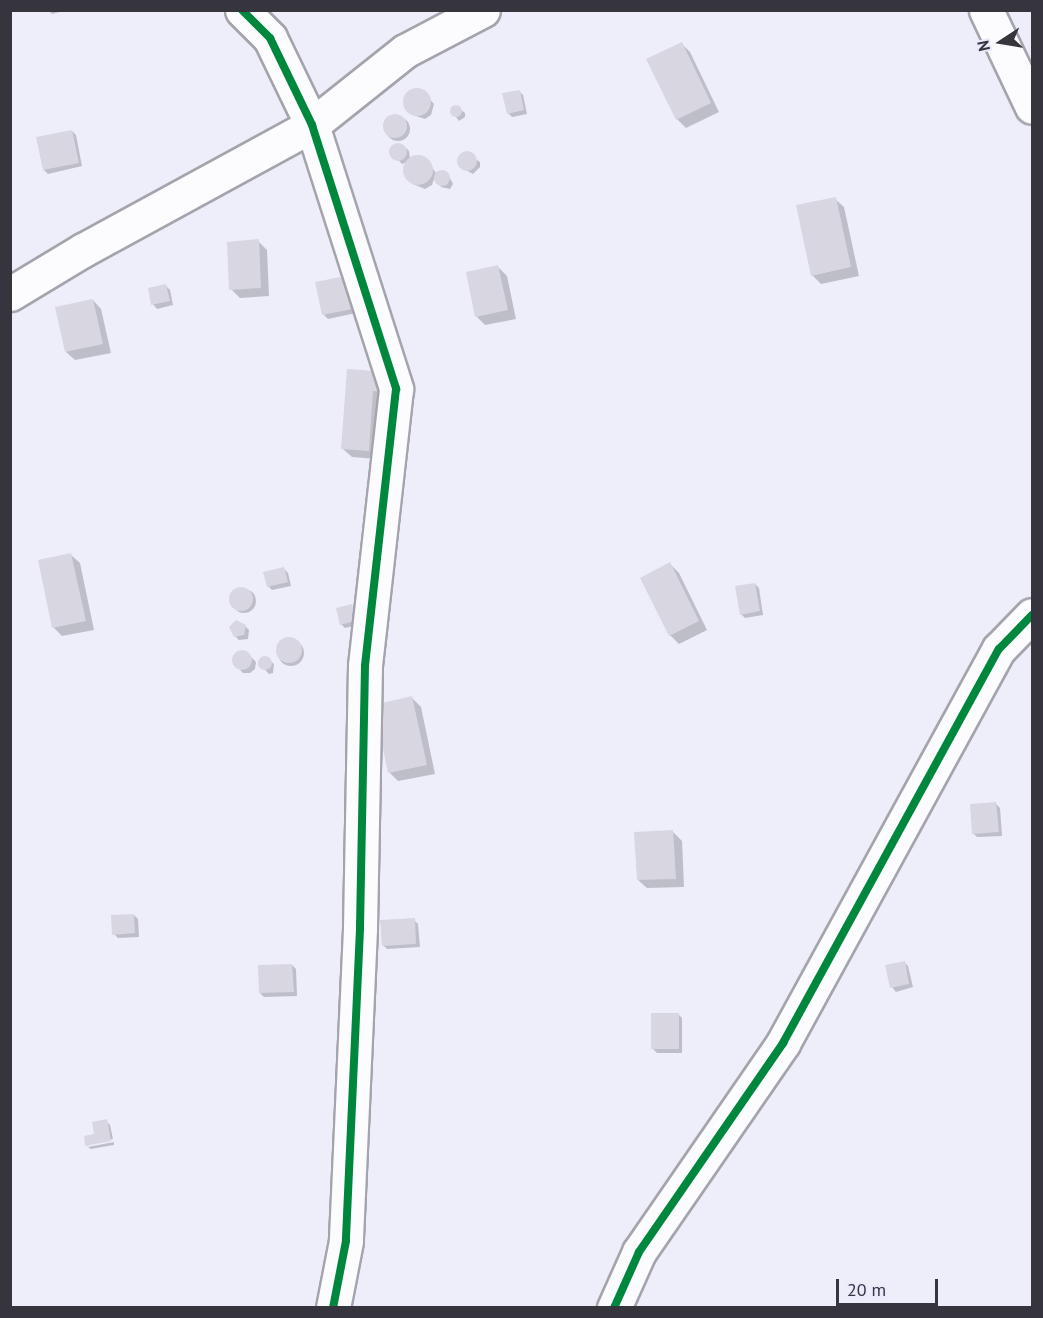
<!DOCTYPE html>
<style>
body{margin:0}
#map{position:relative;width:1043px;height:1318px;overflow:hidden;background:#eeeefa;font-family:"PT Sans",sans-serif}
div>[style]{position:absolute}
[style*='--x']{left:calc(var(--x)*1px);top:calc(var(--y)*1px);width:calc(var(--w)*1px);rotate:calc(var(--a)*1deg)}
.shadow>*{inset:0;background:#0003}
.round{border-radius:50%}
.building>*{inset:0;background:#d8d6e0}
.roads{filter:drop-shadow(2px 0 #a4a4ac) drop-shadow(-2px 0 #a4a4ac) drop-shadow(0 2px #a4a4ac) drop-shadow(0 -2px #a4a4ac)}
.minor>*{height:33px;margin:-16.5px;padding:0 16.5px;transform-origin:16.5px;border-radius:16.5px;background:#fcfcfe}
.cycleway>*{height:8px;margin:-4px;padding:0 4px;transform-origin:4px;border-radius:4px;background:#00873e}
span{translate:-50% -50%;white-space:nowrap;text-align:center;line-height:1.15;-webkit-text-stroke:4.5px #eaeafe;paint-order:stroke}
.frame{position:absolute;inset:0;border:12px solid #36353d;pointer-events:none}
.north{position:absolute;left:971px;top:12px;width:60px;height:60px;-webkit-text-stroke:4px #eaeafe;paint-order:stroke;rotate:258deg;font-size:16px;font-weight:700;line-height:24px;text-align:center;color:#36353d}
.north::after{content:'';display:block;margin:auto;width:21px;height:27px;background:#36353d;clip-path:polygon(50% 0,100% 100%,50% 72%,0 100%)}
.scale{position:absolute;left:836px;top:1279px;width:102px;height:27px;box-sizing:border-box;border:3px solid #36353d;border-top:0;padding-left:8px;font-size:18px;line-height:21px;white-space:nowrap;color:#36353d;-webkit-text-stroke:4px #eaeafe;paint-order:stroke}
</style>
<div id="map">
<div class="shadow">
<i style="clip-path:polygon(48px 10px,67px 10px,52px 14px)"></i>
<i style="clip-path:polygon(682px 44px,690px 52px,719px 112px,686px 128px,677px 119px)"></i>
<i style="clip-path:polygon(414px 89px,421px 89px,434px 104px,431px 115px,425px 119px,413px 115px,409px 111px,405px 98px)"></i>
<i style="clip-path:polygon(519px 91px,523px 95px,527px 114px,512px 117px,508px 113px)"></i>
<i style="clip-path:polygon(457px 107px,465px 113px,465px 117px,459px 121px,451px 110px)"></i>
<i class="round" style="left:386px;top:117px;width:24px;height:24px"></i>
<i style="clip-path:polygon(72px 131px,76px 135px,82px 166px,48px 174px,44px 170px)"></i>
<i style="clip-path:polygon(395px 144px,405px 147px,409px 151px,410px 159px,415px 157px,428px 162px,436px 173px,442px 171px,448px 174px,453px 184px,450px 189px,441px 187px,435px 176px,432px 185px,425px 189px,413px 184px,405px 173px,409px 161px,402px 164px,391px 152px)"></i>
<i style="clip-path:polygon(466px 153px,480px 162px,480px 167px,473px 174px,464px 169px,460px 160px)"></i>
<i style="clip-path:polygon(835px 199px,844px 207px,859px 276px,821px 284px,812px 275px)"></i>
<i style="clip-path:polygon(258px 241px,267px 250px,269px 296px,240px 298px,231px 289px)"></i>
<i style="clip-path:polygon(498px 267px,507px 276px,516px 319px,485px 325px,477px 317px)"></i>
<i style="clip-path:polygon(345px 278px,356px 313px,328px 319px,324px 315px)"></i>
<i style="clip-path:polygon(166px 286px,170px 290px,173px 305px,157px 309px,153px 304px)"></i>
<i style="clip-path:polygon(93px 300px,101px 309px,111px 353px,75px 360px,66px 352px)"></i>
<i style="clip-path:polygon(348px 371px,389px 374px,377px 459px,352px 457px,343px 449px)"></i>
<i style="clip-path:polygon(71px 555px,80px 563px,94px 630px,62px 636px,54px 628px)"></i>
<i style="clip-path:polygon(670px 564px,679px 573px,707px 630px,679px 644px,670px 635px)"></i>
<i style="clip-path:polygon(284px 569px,288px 573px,291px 586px,272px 590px,268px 586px)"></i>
<i style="clip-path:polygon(755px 584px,759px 588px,763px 615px,745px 618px,741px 614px)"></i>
<i class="round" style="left:232px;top:589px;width:24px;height:24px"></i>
<i style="clip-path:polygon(351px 606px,355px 610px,359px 625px,345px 628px,341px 624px)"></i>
<i style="clip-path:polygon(245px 626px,249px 630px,248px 639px,239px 640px,235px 636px)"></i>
<i class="round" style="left:278px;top:640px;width:26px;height:26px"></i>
<i style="clip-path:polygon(239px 652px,246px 652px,256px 662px,255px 669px,250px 673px,243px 673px,234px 663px,234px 656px)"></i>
<i style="clip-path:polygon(265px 657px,274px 664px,273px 673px,269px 674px,259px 663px)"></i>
<i style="clip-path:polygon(412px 698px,421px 707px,435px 774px,398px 781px,390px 773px)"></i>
<i style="clip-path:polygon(996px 804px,1000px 808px,1002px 836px,977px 837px,973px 833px)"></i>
<i style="clip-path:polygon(673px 832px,682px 841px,684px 887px,647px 888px,638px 880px)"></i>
<i style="clip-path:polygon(134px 915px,138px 919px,139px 937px,118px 938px,114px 934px)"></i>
<i style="clip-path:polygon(414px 920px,418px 924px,420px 947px,387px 949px,383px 945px)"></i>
<i style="clip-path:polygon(904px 962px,908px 966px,913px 987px,896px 992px,892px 987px)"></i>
<i style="clip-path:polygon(292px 965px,296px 969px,297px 996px,264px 997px,260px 993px)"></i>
<i style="clip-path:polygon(678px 1014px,682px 1018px,682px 1053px,657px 1053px,653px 1049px)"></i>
<i style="clip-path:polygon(106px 1121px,110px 1125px,113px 1139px,88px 1144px,88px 1147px,85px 1137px,96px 1136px,94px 1124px)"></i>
<i style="clip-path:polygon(114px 1142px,114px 1145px,91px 1149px,88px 1147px)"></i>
</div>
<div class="building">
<i style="clip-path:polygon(682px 42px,711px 103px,676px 120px,646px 59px)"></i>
<i class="round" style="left:403px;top:88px;width:28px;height:28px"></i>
<i style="clip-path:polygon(520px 90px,524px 110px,507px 114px,502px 93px)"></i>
<i class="round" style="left:450px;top:105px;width:12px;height:12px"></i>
<i class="round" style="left:383px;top:114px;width:24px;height:24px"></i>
<i style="clip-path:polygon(72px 130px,79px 163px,43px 170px,36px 137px)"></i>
<i class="round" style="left:389px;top:143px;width:18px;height:18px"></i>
<i class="round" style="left:457px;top:151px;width:20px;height:20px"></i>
<i class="round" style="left:403px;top:155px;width:30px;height:30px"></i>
<i class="round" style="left:434px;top:170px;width:16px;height:16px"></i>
<i style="clip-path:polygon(836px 197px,851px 267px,811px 276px,796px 205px)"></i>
<i style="clip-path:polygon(259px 239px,261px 288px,229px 290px,227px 242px)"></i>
<i style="clip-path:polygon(498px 265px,508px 310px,475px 317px,466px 272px)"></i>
<i style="clip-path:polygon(346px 276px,353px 309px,322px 315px,315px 282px)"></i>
<i style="clip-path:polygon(166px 284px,170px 301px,151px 305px,148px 288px)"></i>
<i style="clip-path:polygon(93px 299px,103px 344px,65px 352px,55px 307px)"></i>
<i style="clip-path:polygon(347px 369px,390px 372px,388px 392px,373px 391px,369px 451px,341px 449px)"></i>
<i style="clip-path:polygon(71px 553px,86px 621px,52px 628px,38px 560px)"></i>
<i style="clip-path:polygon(670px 562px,699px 621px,669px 636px,640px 578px)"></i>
<i style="clip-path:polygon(284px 567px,288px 582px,267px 587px,263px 572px)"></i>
<i style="clip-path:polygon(755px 583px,760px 611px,740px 615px,735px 586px)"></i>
<i class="round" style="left:229px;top:587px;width:24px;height:24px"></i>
<i style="clip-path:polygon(352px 604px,355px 621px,340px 625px,336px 608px)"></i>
<i style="clip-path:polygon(236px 620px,246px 625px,244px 635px,234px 637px,229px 627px)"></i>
<i class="round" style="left:276px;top:637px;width:26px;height:26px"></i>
<i class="round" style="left:232px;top:650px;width:20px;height:20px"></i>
<i class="round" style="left:258px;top:656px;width:14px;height:14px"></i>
<i style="clip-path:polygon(412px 696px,427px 765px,388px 773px,374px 705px)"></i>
<i style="clip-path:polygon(996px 802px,999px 832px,972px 834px,970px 804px)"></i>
<i style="clip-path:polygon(673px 830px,676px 879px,637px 880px,634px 832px)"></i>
<i style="clip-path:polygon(134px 914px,135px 933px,112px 935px,111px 915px)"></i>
<i style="clip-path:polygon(415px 918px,416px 944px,382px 946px,380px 920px)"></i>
<i style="clip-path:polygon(905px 961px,909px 984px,890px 988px,885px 965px)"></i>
<i style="clip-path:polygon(292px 964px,294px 992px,259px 993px,258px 965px)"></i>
<i style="clip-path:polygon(651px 1013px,679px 1013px,679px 1049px,651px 1049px)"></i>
<i style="clip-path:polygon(107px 1119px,111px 1141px,85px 1146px,84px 1136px,94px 1134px,92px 1122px)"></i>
</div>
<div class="roads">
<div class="minor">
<i style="--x:242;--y:10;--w:40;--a:45"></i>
<i style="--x:270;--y:38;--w:97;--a:64.2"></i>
<i style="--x:312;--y:125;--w:277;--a:72.3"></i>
<i style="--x:396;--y:389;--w:279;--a:96.4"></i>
<i style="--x:365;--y:666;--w:263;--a:91.1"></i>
<i style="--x:360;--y:929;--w:312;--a:92.6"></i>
<i style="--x:346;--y:1241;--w:68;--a:101"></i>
<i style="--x:986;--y:10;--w:107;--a:64.6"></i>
<i style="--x:10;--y:294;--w:85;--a:-31.1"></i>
<i style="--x:83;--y:250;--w:261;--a:-28.6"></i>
<i style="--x:312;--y:125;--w:119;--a:-38.5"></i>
<i style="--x:405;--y:51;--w:88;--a:-27.7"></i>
<i style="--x:614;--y:1308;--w:61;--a:-65.9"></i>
<i style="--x:639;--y:1252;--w:254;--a:-55.4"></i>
<i style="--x:783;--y:1043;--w:449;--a:-61.3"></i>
<i style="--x:999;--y:649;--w:47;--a:-45.9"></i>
</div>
</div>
<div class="cycleway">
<i style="--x:242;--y:10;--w:40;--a:45"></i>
<i style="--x:270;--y:38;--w:97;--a:64.2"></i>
<i style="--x:312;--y:125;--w:277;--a:72.3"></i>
<i style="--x:396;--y:389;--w:279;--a:96.4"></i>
<i style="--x:365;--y:666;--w:263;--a:91.1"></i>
<i style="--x:360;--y:929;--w:312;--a:92.6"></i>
<i style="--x:346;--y:1241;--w:68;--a:101"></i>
<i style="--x:614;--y:1308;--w:61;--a:-65.9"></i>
<i style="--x:639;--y:1252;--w:254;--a:-55.4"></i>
<i style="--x:783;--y:1043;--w:449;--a:-61.3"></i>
<i style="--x:999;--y:649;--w:47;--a:-45.9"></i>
</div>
<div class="frame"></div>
<div class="north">N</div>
<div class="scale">20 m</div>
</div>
